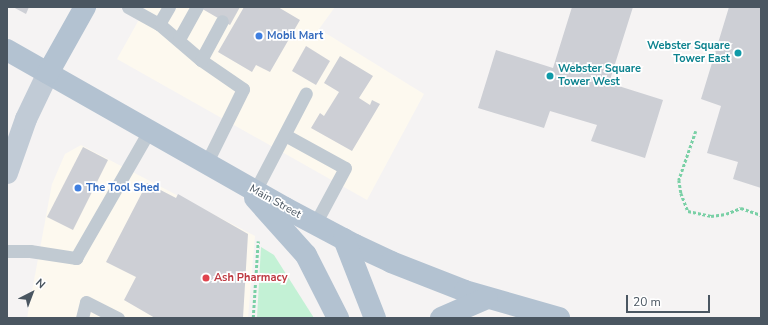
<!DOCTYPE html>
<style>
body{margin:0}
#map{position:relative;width:768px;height:325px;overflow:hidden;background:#f5f3f3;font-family:"Nunito Sans",sans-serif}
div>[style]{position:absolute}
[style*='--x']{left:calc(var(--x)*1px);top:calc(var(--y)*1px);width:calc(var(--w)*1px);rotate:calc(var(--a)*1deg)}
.commercial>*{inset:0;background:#fdf9ef}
.green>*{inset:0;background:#c3f1d5}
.building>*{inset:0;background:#cdcfd5}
.path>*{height:2.5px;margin-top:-1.25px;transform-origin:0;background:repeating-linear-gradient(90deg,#7ad0a6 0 3px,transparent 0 5px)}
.service>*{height:13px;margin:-6.5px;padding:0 6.5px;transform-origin:6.5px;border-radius:6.5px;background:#c1cad2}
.secondary>*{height:22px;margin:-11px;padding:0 11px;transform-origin:11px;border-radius:11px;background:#c1cbd6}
.primary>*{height:22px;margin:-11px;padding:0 11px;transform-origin:11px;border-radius:11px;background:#b3c2d1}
.dots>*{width:11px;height:11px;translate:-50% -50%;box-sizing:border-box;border:2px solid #fff;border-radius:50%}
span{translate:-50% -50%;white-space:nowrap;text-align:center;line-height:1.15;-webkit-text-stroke:3.5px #fff;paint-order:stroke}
.shop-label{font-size:11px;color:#366cbe;font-weight:700}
.left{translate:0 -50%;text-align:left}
.culture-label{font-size:11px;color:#0d838f;font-weight:700}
.right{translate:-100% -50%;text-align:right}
.street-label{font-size:11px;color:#4a5661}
.health-label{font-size:11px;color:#be3a42;font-weight:700}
.frame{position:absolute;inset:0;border:8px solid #4a5661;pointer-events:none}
.north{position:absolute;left:12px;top:273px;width:40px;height:40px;-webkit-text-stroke:3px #fff;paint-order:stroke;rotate:42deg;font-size:11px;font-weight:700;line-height:16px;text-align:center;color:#4a5661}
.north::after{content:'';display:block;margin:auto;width:14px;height:18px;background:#4a5661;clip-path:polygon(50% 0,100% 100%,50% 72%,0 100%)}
.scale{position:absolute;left:626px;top:295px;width:84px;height:18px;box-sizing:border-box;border:2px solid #4a5661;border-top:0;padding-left:5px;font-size:12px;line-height:14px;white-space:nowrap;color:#4a5661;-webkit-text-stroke:3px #fff;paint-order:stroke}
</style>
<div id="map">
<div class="commercial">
<i style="clip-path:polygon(146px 7px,335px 7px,319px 29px,424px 94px,367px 200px,117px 59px)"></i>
<i style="clip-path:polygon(81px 145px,255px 236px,248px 318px,27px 318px,52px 184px,65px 154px)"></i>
</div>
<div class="green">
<i style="clip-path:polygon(261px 247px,274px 255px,314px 318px,257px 318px)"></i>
</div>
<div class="building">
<i style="clip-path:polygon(13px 7px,29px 7px,26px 14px)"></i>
<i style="clip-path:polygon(199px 7px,240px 7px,230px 25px)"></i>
<i style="clip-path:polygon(244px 7px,278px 7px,300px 20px,270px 72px,256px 65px,252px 72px,218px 52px)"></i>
<i style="clip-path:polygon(572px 7px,633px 7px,609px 83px,663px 100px,645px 158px,591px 141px,597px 125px,550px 111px,544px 128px,478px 108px,496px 50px,553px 68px)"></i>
<i style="clip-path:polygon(729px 7px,761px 7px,761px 188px,733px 179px,738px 162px,707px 153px,721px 106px,701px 99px)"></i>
<i style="clip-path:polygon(306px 46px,330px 61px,316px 85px,292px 71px)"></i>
<i style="clip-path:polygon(340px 56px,373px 76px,359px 98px,370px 105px,372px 100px,380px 104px,352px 151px,311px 128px,320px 113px,324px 116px,339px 92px,324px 83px)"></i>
<i style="clip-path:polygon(83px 147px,108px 160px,73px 230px,47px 217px)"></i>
<i style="clip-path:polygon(147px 183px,176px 198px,178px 194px,248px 234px,243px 318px,155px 318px,124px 300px,136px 277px,106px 262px)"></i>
</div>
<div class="path">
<i style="--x:696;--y:131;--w:52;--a:109.1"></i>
<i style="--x:679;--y:180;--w:13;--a:81"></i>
<i style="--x:681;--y:193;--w:19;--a:69"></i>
<i style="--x:688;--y:211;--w:24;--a:12"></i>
<i style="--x:711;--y:216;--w:15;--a:-8"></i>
<i style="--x:726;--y:214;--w:16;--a:-22"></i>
<i style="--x:741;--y:208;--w:21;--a:19"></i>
<i style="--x:253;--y:318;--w:77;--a:-86.3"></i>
</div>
<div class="service">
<i style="--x:128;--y:7;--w:35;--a:29"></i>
<i style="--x:159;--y:24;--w:55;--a:40.6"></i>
<i style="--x:201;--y:60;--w:51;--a:34.6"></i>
<i style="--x:243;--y:89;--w:84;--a:116.3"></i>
<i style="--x:159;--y:24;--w:20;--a:-60"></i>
<i style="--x:179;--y:39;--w:37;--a:-61"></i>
<i style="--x:201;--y:60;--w:44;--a:-61.7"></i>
<i style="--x:285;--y:135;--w:68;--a:28.8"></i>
<i style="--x:345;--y:168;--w:64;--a:118.2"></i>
<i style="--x:255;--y:191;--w:110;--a:-62.5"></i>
<i style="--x:7;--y:251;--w:23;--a:0"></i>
<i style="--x:30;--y:251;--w:47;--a:8.7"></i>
<i style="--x:76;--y:258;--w:146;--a:-60.1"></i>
<i style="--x:82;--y:318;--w:16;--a:-76"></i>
<i style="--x:86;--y:302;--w:36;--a:27"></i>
</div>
<div class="secondary">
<i style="--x:7;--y:173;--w:57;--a:-70.6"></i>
<i style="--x:26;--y:119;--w:51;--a:-64.4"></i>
</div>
<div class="primary">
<i style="--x:7;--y:50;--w:320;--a:29.6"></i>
<i style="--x:285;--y:208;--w:79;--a:27.9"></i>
<i style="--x:355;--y:245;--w:40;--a:25"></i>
<i style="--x:391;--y:262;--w:79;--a:21.4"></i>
<i style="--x:465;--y:291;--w:98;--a:16"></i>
<i style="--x:48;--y:73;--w:76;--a:-60.7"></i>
<i style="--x:255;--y:198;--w:76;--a:48.2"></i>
<i style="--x:306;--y:255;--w:71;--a:63.1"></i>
<i style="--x:344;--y:239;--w:85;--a:68.6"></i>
<i style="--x:441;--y:318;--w:50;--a:-23.5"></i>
</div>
<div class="dots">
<i style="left:259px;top:36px;background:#3f7fe0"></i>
<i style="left:738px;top:53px;background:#0f9aa8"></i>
<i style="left:550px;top:76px;background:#0f9aa8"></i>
<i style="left:78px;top:188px;background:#3f7fe0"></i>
<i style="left:206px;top:278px;background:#e0444e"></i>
</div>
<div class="shop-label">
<span class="left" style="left:267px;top:36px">Mobil Mart</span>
<span class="left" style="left:86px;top:188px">The Tool Shed</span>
</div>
<div class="culture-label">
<span class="right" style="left:730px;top:53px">Webster Square<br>Tower East</span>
<span class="left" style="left:558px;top:76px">Webster Square<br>Tower West</span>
</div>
<div class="street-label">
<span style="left:275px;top:202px;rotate:29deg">Main Street</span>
</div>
<div class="health-label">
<span class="left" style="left:214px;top:278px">Ash Pharmacy</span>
</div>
<div class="frame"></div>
<div class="north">N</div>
<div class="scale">20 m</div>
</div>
